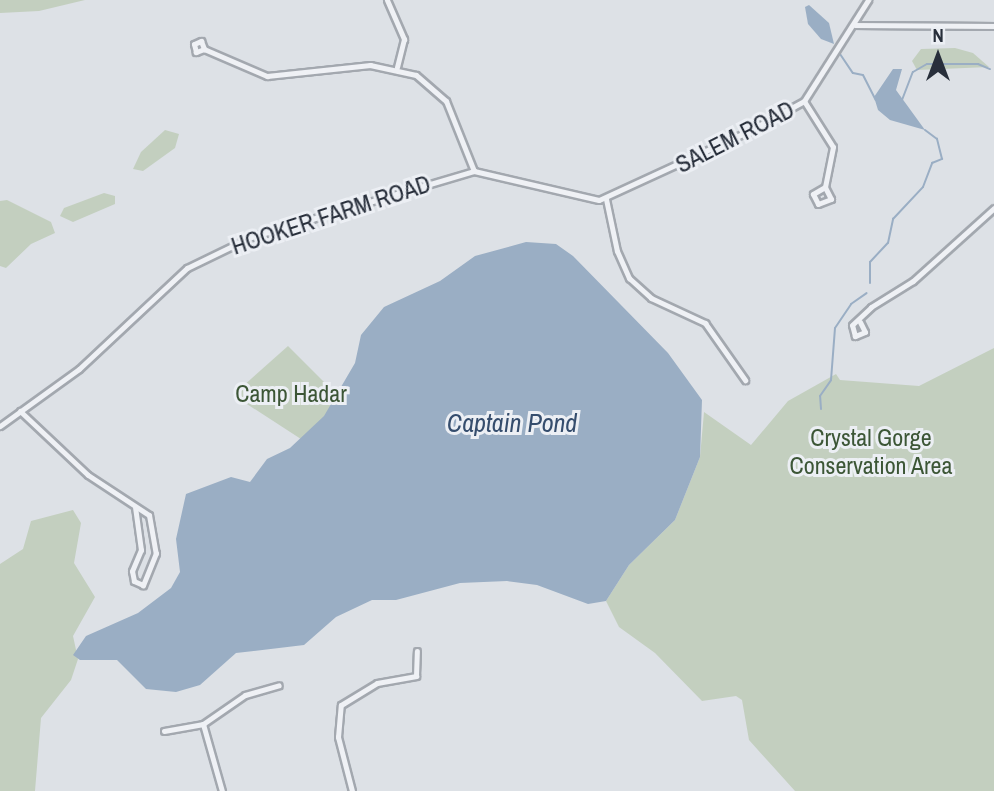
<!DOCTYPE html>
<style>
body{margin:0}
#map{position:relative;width:994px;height:791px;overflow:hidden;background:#dde1e6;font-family:"Archivo Narrow",sans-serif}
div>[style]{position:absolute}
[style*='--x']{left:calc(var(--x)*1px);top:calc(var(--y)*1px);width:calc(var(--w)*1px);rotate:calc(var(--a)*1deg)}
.green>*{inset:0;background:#c3cfbf}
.water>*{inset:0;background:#9aaec4}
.stream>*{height:2px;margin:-1px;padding:0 1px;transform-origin:1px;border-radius:1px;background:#9aaec4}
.roads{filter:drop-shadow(2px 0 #a3a8af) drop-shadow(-2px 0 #a3a8af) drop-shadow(0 2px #a3a8af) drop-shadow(0 -2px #a3a8af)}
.street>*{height:5px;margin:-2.5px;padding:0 2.5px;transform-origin:2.5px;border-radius:2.5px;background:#eff1f5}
span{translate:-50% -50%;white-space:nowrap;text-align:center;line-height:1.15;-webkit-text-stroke:6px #eceff4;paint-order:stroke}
.street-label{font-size:24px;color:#282f3b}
.park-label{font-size:24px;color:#3c5636}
.water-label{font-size:26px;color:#354d6d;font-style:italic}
.north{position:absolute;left:903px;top:21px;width:70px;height:70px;-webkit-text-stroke:5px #eceff4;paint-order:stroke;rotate:0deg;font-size:19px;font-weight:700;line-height:28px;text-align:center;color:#282f3b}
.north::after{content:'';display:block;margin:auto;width:24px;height:32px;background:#282f3b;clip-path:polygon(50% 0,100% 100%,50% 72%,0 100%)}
</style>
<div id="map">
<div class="green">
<i style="clip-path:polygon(0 0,85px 0,39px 11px,0 13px)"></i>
<i style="clip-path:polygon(955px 48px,973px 53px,989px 67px,917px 70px,912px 61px,921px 49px)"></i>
<i style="clip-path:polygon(165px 130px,179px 134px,175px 148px,143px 171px,133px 169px,141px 152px)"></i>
<i style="clip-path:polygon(104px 193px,115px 196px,115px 204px,73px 222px,60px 216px,64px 208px)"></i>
<i style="clip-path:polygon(7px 200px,51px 222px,55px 233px,31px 244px,6px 268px,0 266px,0 201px)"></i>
<i style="clip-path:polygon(288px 346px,331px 389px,335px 410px,304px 441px,233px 395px)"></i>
<i style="clip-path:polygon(994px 348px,994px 791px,795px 791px,749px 740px,742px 700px,736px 696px,702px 701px,655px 653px,619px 627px,606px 601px,629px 565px,675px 520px,700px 457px,704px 412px,751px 445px,788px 401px,836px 374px,840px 380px,919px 386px)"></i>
<i style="clip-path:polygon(73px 510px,81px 523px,74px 563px,95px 597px,73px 636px,78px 659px,71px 680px,41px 718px,35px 791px,0 791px,0 564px,23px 549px,31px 521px)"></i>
</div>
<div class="water">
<i style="clip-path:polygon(809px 5px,829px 23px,834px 44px,821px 39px,808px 24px,805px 7px)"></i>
<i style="clip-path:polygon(893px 69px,902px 69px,896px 90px,925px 130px,890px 120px,878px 110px,874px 97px)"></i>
<i style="clip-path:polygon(526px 242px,556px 244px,573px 256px,668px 353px,702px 400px,700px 457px,675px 520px,629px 565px,606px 601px,588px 604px,537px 585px,507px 581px,460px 583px,396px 600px,372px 600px,336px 617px,304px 645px,236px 653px,200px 685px,176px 692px,146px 689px,117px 660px,80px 660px,73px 655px,86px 636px,138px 613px,171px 588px,180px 572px,176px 539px,186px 494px,231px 477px,250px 482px,267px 459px,290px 448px,324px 416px,355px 363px,361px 335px,384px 307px,440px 281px,475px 256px)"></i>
</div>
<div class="stream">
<i style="--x:840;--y:54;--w:23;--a:56"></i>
<i style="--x:853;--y:73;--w:10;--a:11"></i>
<i style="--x:863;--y:75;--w:28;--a:63"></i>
<i style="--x:902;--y:100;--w:30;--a:-69"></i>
<i style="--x:913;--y:72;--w:16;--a:-30"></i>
<i style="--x:927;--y:64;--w:51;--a:0"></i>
<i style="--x:978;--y:64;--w:13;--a:23"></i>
<i style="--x:870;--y:283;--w:21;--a:-90"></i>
<i style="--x:870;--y:262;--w:26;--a:-47"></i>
<i style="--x:888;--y:243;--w:25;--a:-78"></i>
<i style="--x:893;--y:219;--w:44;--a:-46.8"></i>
<i style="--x:923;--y:187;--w:26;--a:-69"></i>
<i style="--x:932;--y:163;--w:11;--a:-22"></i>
<i style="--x:942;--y:159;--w:21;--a:-104"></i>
<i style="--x:937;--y:139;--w:15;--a:-143"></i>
<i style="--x:821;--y:409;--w:13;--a:-94"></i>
<i style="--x:820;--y:396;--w:19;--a:-55"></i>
<i style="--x:831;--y:380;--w:52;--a:-85.6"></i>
<i style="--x:835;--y:328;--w:29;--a:-56"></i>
<i style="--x:851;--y:304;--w:19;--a:-35"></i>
</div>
<div class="roads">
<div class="street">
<i style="--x:387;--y:0;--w:43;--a:66.4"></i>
<i style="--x:404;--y:39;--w:29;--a:104"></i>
<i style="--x:855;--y:25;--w:139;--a:0.4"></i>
<i style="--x:204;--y:49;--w:9;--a:159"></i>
<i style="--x:196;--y:52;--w:8;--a:-104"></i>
<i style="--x:194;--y:44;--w:8;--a:-23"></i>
<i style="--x:201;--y:41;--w:9;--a:69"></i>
<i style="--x:204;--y:49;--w:69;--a:23.2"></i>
<i style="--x:267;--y:76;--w:104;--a:-6.1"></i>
<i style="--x:370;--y:65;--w:47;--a:12.3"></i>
<i style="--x:416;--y:75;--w:40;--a:41"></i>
<i style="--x:446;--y:101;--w:75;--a:68.2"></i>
<i style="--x:804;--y:101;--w:54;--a:57.8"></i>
<i style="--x:833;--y:147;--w:41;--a:101.3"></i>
<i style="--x:825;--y:187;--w:14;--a:150"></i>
<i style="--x:813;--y:194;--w:11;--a:63"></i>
<i style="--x:818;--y:204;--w:14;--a:-21"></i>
<i style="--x:831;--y:199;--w:13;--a:-117"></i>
<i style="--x:606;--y:199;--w:53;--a:78.1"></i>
<i style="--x:617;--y:251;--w:30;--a:66"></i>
<i style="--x:629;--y:278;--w:30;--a:42"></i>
<i style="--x:651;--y:298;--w:60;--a:24.8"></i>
<i style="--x:705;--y:323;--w:70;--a:54.9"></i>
<i style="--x:860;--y:322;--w:11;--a:63"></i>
<i style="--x:865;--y:332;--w:11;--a:158"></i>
<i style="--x:855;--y:336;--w:11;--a:-105"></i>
<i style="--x:852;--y:325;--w:26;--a:-43"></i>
<i style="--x:871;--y:307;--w:49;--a:-31.8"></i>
<i style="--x:913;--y:281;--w:109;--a:-42"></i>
<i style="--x:20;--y:411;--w:93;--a:43.3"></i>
<i style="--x:88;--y:475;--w:73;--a:33.3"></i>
<i style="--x:149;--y:515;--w:39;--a:80"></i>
<i style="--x:156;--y:553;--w:35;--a:112"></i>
<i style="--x:143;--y:585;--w:10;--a:-156"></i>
<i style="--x:134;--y:581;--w:10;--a:-101"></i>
<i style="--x:132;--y:571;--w:23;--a:-67"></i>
<i style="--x:141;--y:550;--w:43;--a:-97.9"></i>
<i style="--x:0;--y:426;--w:97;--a:-35.8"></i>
<i style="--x:79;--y:369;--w:148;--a:-43.1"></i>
<i style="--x:187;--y:268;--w:71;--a:-25.8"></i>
<i style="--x:251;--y:237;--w:233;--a:-16.5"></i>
<i style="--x:474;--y:171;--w:128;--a:13.1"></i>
<i style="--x:599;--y:200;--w:163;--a:-24.7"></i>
<i style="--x:747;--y:132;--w:65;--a:-28.5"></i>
<i style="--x:804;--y:101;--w:120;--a:-57.6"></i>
<i style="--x:203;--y:724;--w:70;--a:74.2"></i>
<i style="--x:164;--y:731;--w:40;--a:-10"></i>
<i style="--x:203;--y:724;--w:51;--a:-34.6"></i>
<i style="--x:245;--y:695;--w:35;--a:-16"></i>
<i style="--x:352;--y:791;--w:56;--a:-104.5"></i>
<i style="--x:338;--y:737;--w:32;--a:-85"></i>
<i style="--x:341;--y:705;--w:42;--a:-31.4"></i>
<i style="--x:377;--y:683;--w:40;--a:-10"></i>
<i style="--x:416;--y:676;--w:25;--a:-88"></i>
</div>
</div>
<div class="street-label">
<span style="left:735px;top:137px;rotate:-27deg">SALEM ROAD</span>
<span style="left:331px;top:215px;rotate:-18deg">HOOKER FARM ROAD</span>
</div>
<div class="park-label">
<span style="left:291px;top:394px">Camp Hadar</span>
<span style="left:871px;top:452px">Crystal Gorge<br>Conservation Area</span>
</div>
<div class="water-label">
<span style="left:512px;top:423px">Captain Pond</span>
</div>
<div class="north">N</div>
</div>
